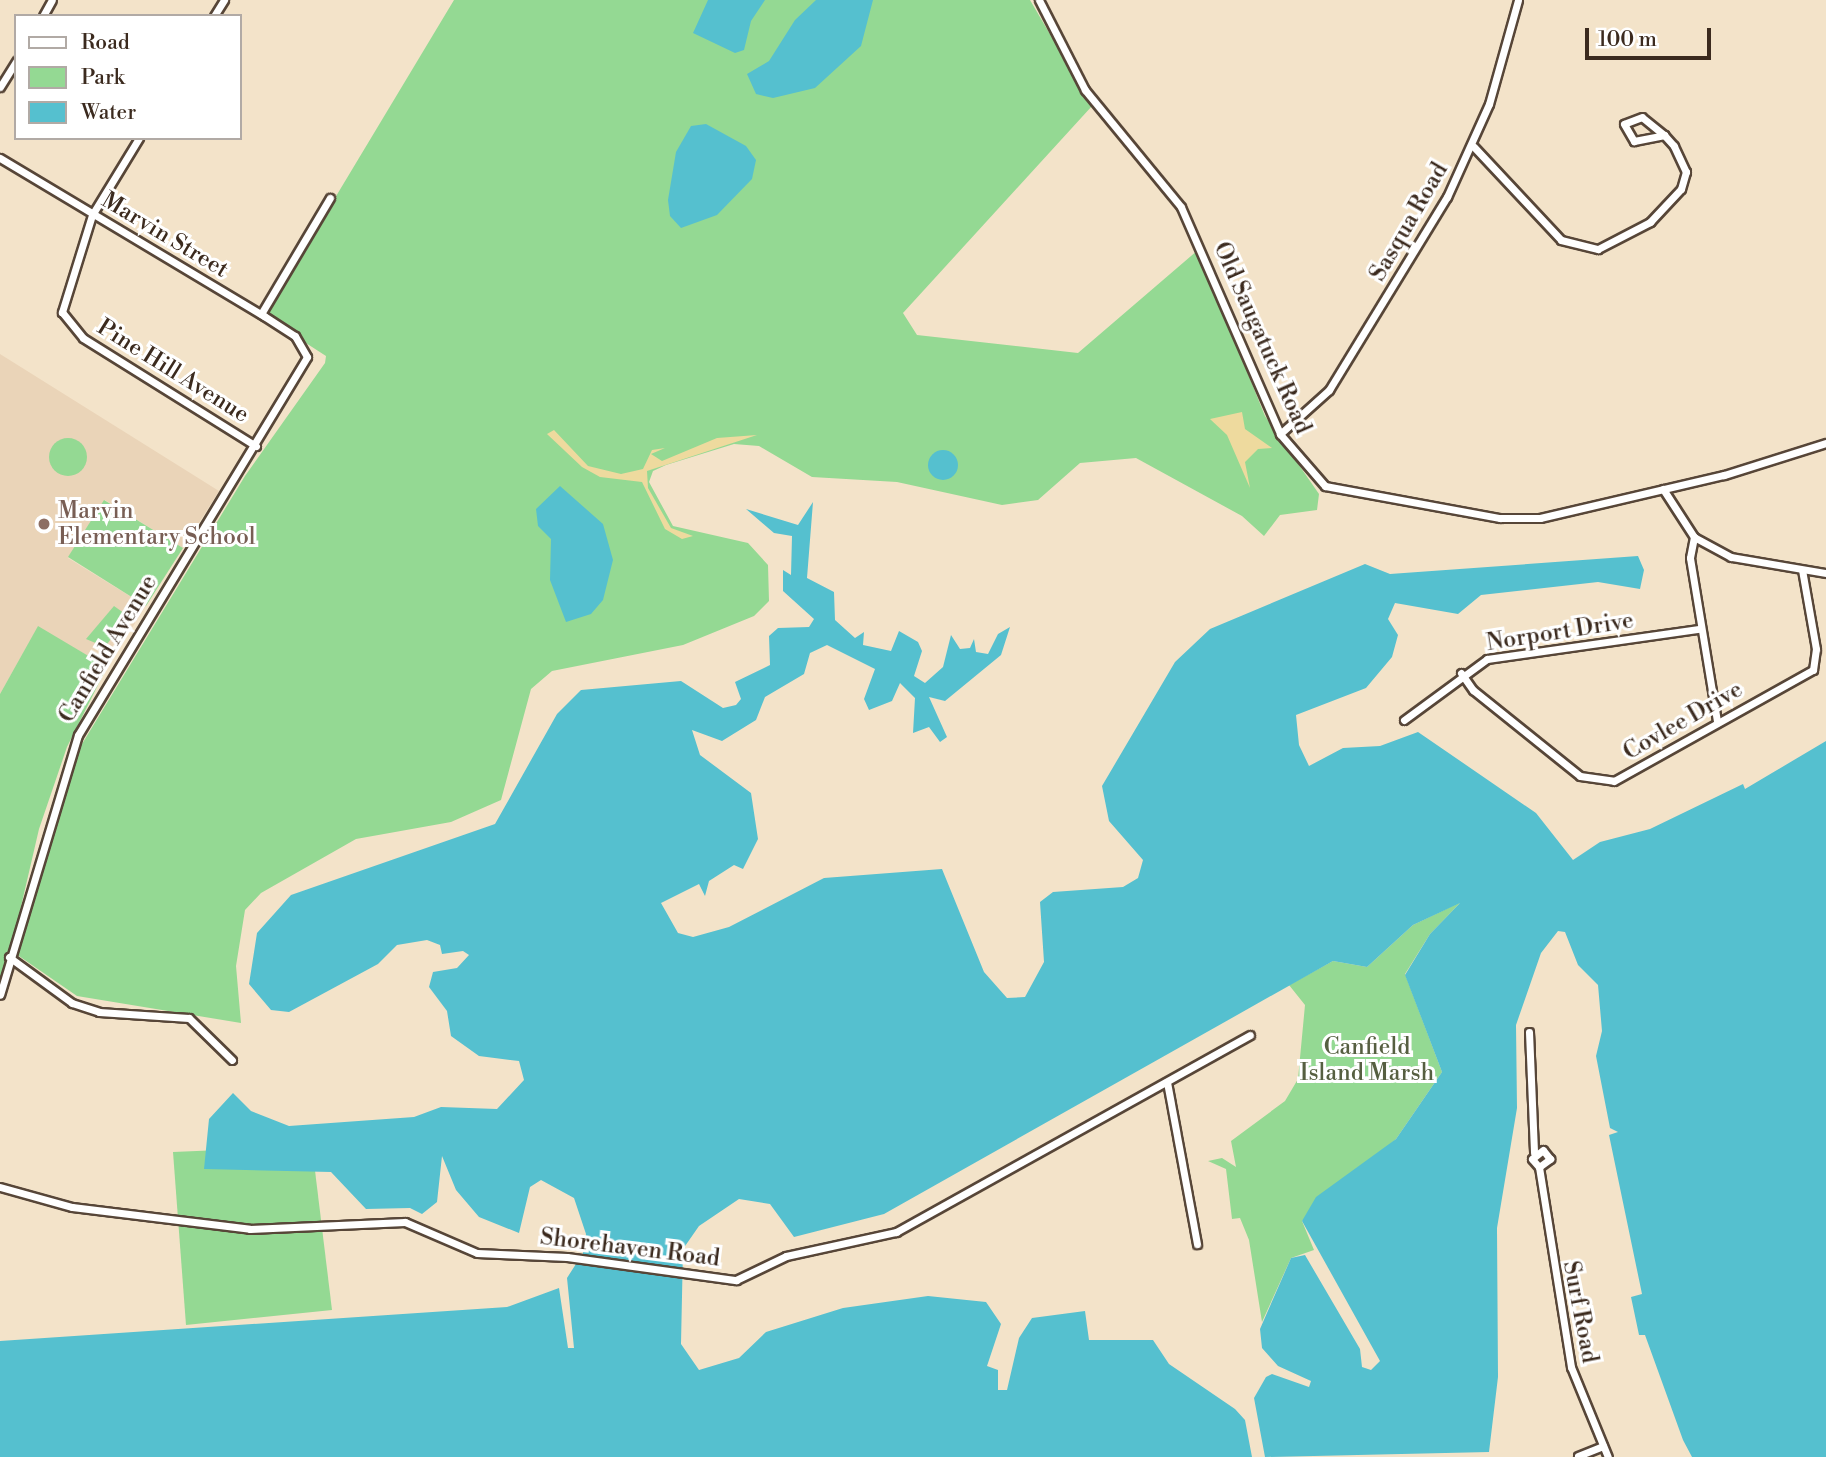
<!DOCTYPE html>
<style>
body{margin:0}
#map{position:relative;width:1826px;height:1457px;overflow:hidden;background:#f3e3c9;font-family:"Libre Bodoni",serif}
div>[style]{position:absolute}
[style*='--x']{left:calc(var(--x)*1px);top:calc(var(--y)*1px);width:calc(var(--w)*1px);rotate:calc(var(--a)*1deg)}
.built>*{inset:0;background:#ead4b8}
.green>*{inset:0;background:#94d993}
.round{border-radius:50%}
.sand>*{inset:0;background:#eeda9e}
.water>*{inset:0;background:#55c0cf}
.roads{filter:drop-shadow(2px 0 #574638) drop-shadow(-2px 0 #574638) drop-shadow(0 2px #574638) drop-shadow(0 -2px #574638)}
.street>*{height:7px;margin:-3.5px;padding:0 3.5px;transform-origin:3.5px;border-radius:3.5px;background:#fff}
.dots>*{width:19px;height:19px;translate:-50% -50%;box-sizing:border-box;border:4px solid #fff;border-radius:50%}
span{translate:-50% -50%;white-space:nowrap;text-align:center;line-height:1.15;-webkit-text-stroke:6px #fff;paint-order:stroke}
.street-label{font-size:23px;color:#3b2a1e}
.education-label{font-size:23px;color:#785e54}
.left{translate:0 -50%;text-align:left}
.park-label{font-size:23px;color:#565f41}
.legend{position:absolute;left:14px;top:14px;width:228px;height:126px;box-sizing:border-box;background:#fff;border:2px solid #b1aaa5;margin:0;padding:9px 12px;list-style:none;font-size:21px;color:#3b2a1e}
.legend li{display:flex;align-items:center;gap:14px;height:35px}
.legend b{width:35px;border:2px solid #b1aaa5}
.scale{position:absolute;left:1585px;top:28px;width:126px;height:32px;box-sizing:border-box;border:4px solid #3b2a1e;border-top:0;padding-left:9px;font-size:21px;line-height:24px;white-space:nowrap;color:#3b2a1e;-webkit-text-stroke:5px #fff;paint-order:stroke}
</style>
<div id="map">
<div class="built">
<i style="clip-path:polygon(0 354px,219px 491px,183px 548px,105px 500px,68px 558px,146px 606px,107px 667px,38px 627px,0 694px)"></i>
</div>
<div class="green">
<i style="clip-path:polygon(454px 0,1030px 0,1092px 106px,903px 313px,917px 335px,1078px 353px,1198px 250px,1265px 416px,1319px 494px,1317px 510px,1280px 515px,1264px 536px,1242px 516px,1136px 458px,1080px 463px,1038px 500px,1002px 505px,897px 482px,812px 477px,759px 446px,734px 444px,666px 465px,653px 471px,649px 482px,673px 526px,748px 543px,768px 565px,769px 601px,754px 616px,683px 645px,552px 671px,531px 689px,501px 800px,451px 822px,356px 839px,261px 893px,245px 910px,236px 966px,241px 1023px,77px 996px,16px 954px,71px 762px,245px 476px,325px 363px,326px 356px,264px 316px)"></i>
<i class="round" style="left:49px;top:438px;width:38px;height:38px"></i>
<i style="clip-path:polygon(104px 500px,183px 548px,146px 606px,68px 557px)"></i>
<i style="clip-path:polygon(114px 606px,128px 616px,105px 647px,86px 639px)"></i>
<i style="clip-path:polygon(38px 626px,107px 667px,67px 747px,39px 829px,0 997px,0 694px)"></i>
<i style="clip-path:polygon(1461px 902px,1430px 934px,1405px 974px,1442px 1072px,1396px 1139px,1302px 1221px,1314px 1250px,1291px 1258px,1262px 1322px,1249px 1240px,1240px 1218px,1232px 1219px,1226px 1169px,1208px 1161px,1222px 1158px,1236px 1167px,1231px 1141px,1285px 1101px,1298px 1079px,1305px 1005px,1289px 985px,1333px 961px,1367px 967px,1413px 925px)"></i>
<i style="clip-path:polygon(312px 1146px,332px 1310px,186px 1325px,173px 1152px)"></i>
</div>
<div class="sand">
<i style="clip-path:polygon(1242px 412px,1245px 429px,1272px 448px,1258px 449px,1245px 462px,1250px 488px,1227px 435px,1210px 419px)"></i>
<i style="clip-path:polygon(554px 430px,588px 466px,621px 474px,643px 469px,652px 450px,665px 448px,651px 454px,662px 461px,717px 438px,757px 435px,647px 471px,648px 488px,671px 528px,693px 536px,682px 539px,665px 529px,642px 482px,600px 477px,582px 467px,547px 434px)"></i>
</div>
<div class="water">
<i style="clip-path:polygon(708px 0,765px 0,751px 21px,744px 50px,735px 53px,693px 33px)"></i>
<i style="clip-path:polygon(816px 0,873px 0,861px 46px,815px 88px,773px 98px,756px 94px,747px 74px,769px 61px,795px 20px)"></i>
<i style="clip-path:polygon(706px 124px,746px 146px,756px 160px,752px 179px,717px 215px,681px 228px,670px 216px,668px 200px,676px 152px,691px 126px)"></i>
<i class="round" style="left:928px;top:450px;width:30px;height:30px"></i>
<i style="clip-path:polygon(560px 486px,603px 524px,613px 560px,603px 600px,591px 614px,566px 622px,550px 580px,551px 539px,538px 526px,536px 509px)"></i>
<i style="clip-path:polygon(813px 502px,807px 578px,834px 592px,835px 620px,855px 638px,864px 632px,863px 645px,891px 651px,899px 631px,918px 642px,922px 651px,914px 676px,925px 683px,943px 667px,951px 635px,960px 649px,970px 648px,974px 639px,976px 652px,988px 654px,998px 634px,1010px 627px,1001px 655px,945px 701px,929px 697px,947px 737px,940px 742px,929px 727px,913px 733px,915px 698px,900px 683px,892px 701px,869px 710px,864px 699px,875px 669px,827px 645px,810px 653px,804px 674px,765px 697px,756px 720px,722px 741px,692px 730px,700px 755px,751px 793px,758px 839px,743px 869px,734px 865px,709px 881px,705px 896px,699px 884px,661px 903px,678px 933px,693px 937px,729px 927px,824px 878px,942px 869px,984px 972px,1007px 998px,1025px 997px,1044px 962px,1040px 902px,1053px 892px,1123px 887px,1138px 878px,1143px 860px,1109px 821px,1102px 786px,1175px 662px,1210px 629px,1365px 564px,1390px 574px,1638px 556px,1644px 570px,1640px 589px,1598px 582px,1481px 595px,1458px 614px,1395px 603px,1388px 619px,1398px 635px,1392px 657px,1366px 688px,1296px 715px,1299px 745px,1309px 766px,1343px 748px,1380px 746px,1418px 732px,1536px 813px,1573px 860px,1600px 842px,1650px 829px,1743px 784px,1745px 789px,1826px 741px,1826px 1457px,1692px 1457px,1683px 1440px,1645px 1335px,1639px 1335px,1631px 1297px,1642px 1294px,1609px 1135px,1618px 1132px,1610px 1128px,1596px 1056px,1602px 1031px,1598px 985px,1578px 965px,1565px 932px,1558px 931px,1541px 953px,1516px 1025px,1517px 1108px,1497px 1228px,1498px 1377px,1489px 1452px,1265px 1457px,1254px 1398px,1266px 1377px,1272px 1374px,1309px 1387px,1311px 1381px,1278px 1366px,1262px 1348px,1260px 1329px,1291px 1258px,1305px 1255px,1360px 1349px,1362px 1367px,1371px 1370px,1380px 1361px,1302px 1221px,1316px 1197px,1396px 1139px,1442px 1072px,1405px 975px,1430px 934px,1460px 903px,1413px 925px,1367px 967px,1333px 961px,884px 1214px,794px 1237px,770px 1204px,739px 1199px,699px 1226px,683px 1249px,681px 1344px,699px 1370px,739px 1358px,766px 1332px,843px 1308px,928px 1296px,986px 1302px,1001px 1324px,987px 1366px,998px 1370px,998px 1390px,1007px 1390px,1019px 1338px,1032px 1318px,1085px 1311px,1089px 1340px,1153px 1340px,1169px 1364px,1235px 1409px,1245px 1420px,1252px 1457px,0 1457px,0 1341px,507px 1307px,559px 1288px,568px 1348px,574px 1348px,567px 1278px,583px 1253px,586px 1234px,574px 1198px,541px 1180px,530px 1187px,519px 1233px,479px 1217px,456px 1190px,442px 1156px,437px 1202px,422px 1214px,410px 1208px,366px 1209px,331px 1172px,204px 1169px,209px 1119px,233px 1093px,251px 1111px,289px 1126px,414px 1117px,441px 1107px,497px 1109px,524px 1080px,519px 1061px,479px 1056px,451px 1036px,447px 1011px,429px 987px,433px 972px,457px 968px,469px 955px,463px 951px,442px 954px,440px 945px,427px 940px,397px 945px,378px 964px,289px 1012px,271px 1010px,249px 984px,257px 933px,291px 895px,495px 824px,557px 714px,581px 690px,681px 681px,723px 708px,736px 705px,741px 699px,735px 682px,770px 665px,769px 636px,778px 628px,809px 627px,814px 619px,783px 591px,783px 570px,791px 575px,792px 536px,774px 533px,746px 509px,798px 525px)"></i>
</div>
<div class="roads">
<div class="street">
<i style="--x:1039;--y:0;--w:101;--a:62.9"></i>
<i style="--x:1085;--y:90;--w:151;--a:50.6"></i>
<i style="--x:1181;--y:207;--w:248;--a:66.4"></i>
<i style="--x:1280;--y:434;--w:69;--a:49.1"></i>
<i style="--x:1325;--y:486;--w:178;--a:10.4"></i>
<i style="--x:1500;--y:518;--w:40;--a:0"></i>
<i style="--x:1540;--y:518;--w:189;--a:-13.2"></i>
<i style="--x:1724;--y:475;--w:107;--a:-17.4"></i>
<i style="--x:43;--y:16;--w:18;--a:-61"></i>
<i style="--x:214;--y:16;--w:19;--a:-58"></i>
<i style="--x:0;--y:87;--w:31;--a:-58"></i>
<i style="--x:139;--y:138;--w:90;--a:121.4"></i>
<i style="--x:92;--y:215;--w:102;--a:107.2"></i>
<i style="--x:62;--y:312;--w:33;--a:51"></i>
<i style="--x:83;--y:338;--w:204;--a:32"></i>
<i style="--x:1474;--y:147;--w:127;--a:46.9"></i>
<i style="--x:1561;--y:240;--w:38;--a:14"></i>
<i style="--x:1598;--y:249;--w:59;--a:-27.4"></i>
<i style="--x:1650;--y:222;--w:45;--a:-46.8"></i>
<i style="--x:1681;--y:189;--w:18;--a:-74"></i>
<i style="--x:1686;--y:172;--w:29;--a:-115"></i>
<i style="--x:1674;--y:146;--w:15;--a:-132"></i>
<i style="--x:1664;--y:135;--w:28;--a:-141"></i>
<i style="--x:1642;--y:117;--w:19;--a:159"></i>
<i style="--x:1624;--y:124;--w:20;--a:60"></i>
<i style="--x:1634;--y:141;--w:31;--a:-11"></i>
<i style="--x:0;--y:158;--w:308;--a:30.9"></i>
<i style="--x:264;--y:316;--w:37;--a:33"></i>
<i style="--x:295;--y:336;--w:24;--a:60"></i>
<i style="--x:307;--y:357;--w:442;--a:121.2"></i>
<i style="--x:78;--y:735;--w:271;--a:106.7"></i>
<i style="--x:261;--y:314;--w:135;--a:-59.3"></i>
<i style="--x:1280;--y:434;--w:66;--a:-41.9"></i>
<i style="--x:1329;--y:390;--w:226;--a:-58.6"></i>
<i style="--x:1447;--y:197;--w:102;--a:-65.7"></i>
<i style="--x:1489;--y:104;--w:108;--a:-74.4"></i>
<i style="--x:1663;--y:489;--w:57;--a:57.1"></i>
<i style="--x:1694;--y:537;--w:21;--a:101"></i>
<i style="--x:1690;--y:558;--w:165;--a:80.6"></i>
<i style="--x:1694;--y:537;--w:42;--a:28.4"></i>
<i style="--x:1731;--y:557;--w:96;--a:9.6"></i>
<i style="--x:1461;--y:673;--w:21;--a:55"></i>
<i style="--x:1473;--y:690;--w:137;--a:38.8"></i>
<i style="--x:1580;--y:776;--w:34;--a:8"></i>
<i style="--x:1614;--y:781;--w:228;--a:-29.2"></i>
<i style="--x:1813;--y:670;--w:21;--a:-82"></i>
<i style="--x:1816;--y:649;--w:80;--a:-100"></i>
<i style="--x:1404;--y:720;--w:103;--a:-36.3"></i>
<i style="--x:1487;--y:659;--w:214;--a:-8.1"></i>
<i style="--x:9;--y:957;--w:78;--a:36.1"></i>
<i style="--x:72;--y:1003;--w:28;--a:18"></i>
<i style="--x:99;--y:1012;--w:90;--a:3.8"></i>
<i style="--x:189;--y:1018;--w:60;--a:44.3"></i>
<i style="--x:1529;--y:1032;--w:121;--a:87.6"></i>
<i style="--x:1167;--y:1082;--w:165;--a:79.5"></i>
<i style="--x:1539;--y:1167;--w:14;--a:-36"></i>
<i style="--x:1550;--y:1159;--w:11;--a:-128"></i>
<i style="--x:1543;--y:1150;--w:14;--a:141"></i>
<i style="--x:1532;--y:1159;--w:11;--a:49"></i>
<i style="--x:1539;--y:1167;--w:203;--a:80.9"></i>
<i style="--x:1571;--y:1367;--w:97;--a:67.7"></i>
<i style="--x:0;--y:1187;--w:75;--a:15.5"></i>
<i style="--x:72;--y:1207;--w:179;--a:7"></i>
<i style="--x:250;--y:1229;--w:155;--a:-2.6"></i>
<i style="--x:405;--y:1222;--w:78;--a:23.3"></i>
<i style="--x:477;--y:1253;--w:90;--a:2.5"></i>
<i style="--x:567;--y:1257;--w:171;--a:7.8"></i>
<i style="--x:736;--y:1280;--w:55;--a:-25.6"></i>
<i style="--x:786;--y:1256;--w:113;--a:-12.3"></i>
<i style="--x:896;--y:1232;--w:405;--a:-29.1"></i>
<i style="--x:1578;--y:1456;--w:27;--a:-22"></i>
</div>
</div>
<div class="dots">
<i style="left:44px;top:524px;background:#8d6e63"></i>
</div>
<div class="street-label">
<span style="left:1409px;top:222px;rotate:-60deg">Sasqua Road</span>
<span style="left:165px;top:235px;rotate:31deg">Marvin Street</span>
<span style="left:1262px;top:338px;rotate:66deg">Old Saugatuck Road</span>
<span style="left:173px;top:371px;rotate:32deg">Pine Hill Avenue</span>
<span style="left:1560px;top:632px;rotate:-9deg">Norport Drive</span>
<span style="left:108px;top:649px;rotate:-59deg">Canfield Avenue</span>
<span style="left:1683px;top:721px;rotate:-30deg">Covlee Drive</span>
<span style="left:630px;top:1248px;rotate:7deg">Shorehaven Road</span>
<span style="left:1580px;top:1312px;rotate:79deg">Surf Road</span>
</div>
<div class="education-label">
<span class="left" style="left:58px;top:524px">Marvin<br>Elementary School</span>
</div>
<div class="park-label">
<span style="left:1367px;top:1060px">Canfield<br>Island Marsh</span>
</div>
<ul class="legend">
<li><b style="height:9px;background:#fff"></b>Road</li>
<li><b style="height:19px;background:#94d993"></b>Park</li>
<li><b style="height:19px;background:#55c0cf"></b>Water</li>
</ul>
<div class="scale">100 m</div>
</div>
